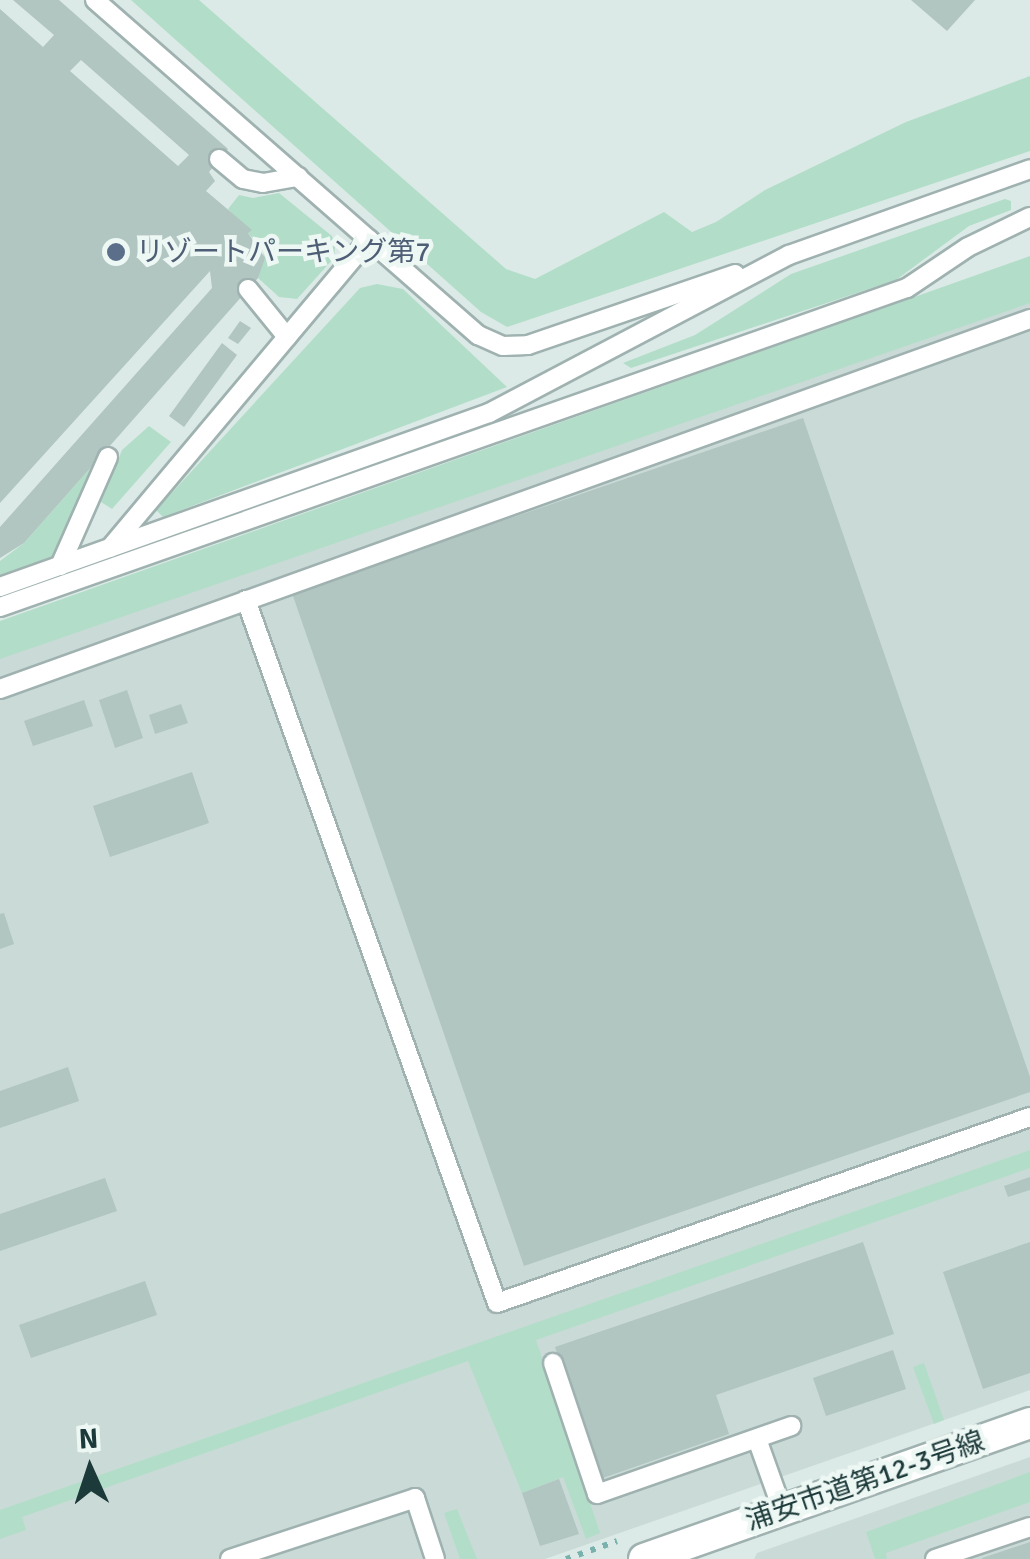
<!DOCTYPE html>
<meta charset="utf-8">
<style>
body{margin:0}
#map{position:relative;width:1030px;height:1559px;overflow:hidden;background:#dceae7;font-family:Signika,"Noto Sans JP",sans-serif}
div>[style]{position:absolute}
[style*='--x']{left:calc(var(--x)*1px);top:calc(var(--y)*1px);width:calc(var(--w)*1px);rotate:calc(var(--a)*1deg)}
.built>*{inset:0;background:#cadad7}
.green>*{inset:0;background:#b2dec9}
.building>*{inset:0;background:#b1c5c1}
.path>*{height:6px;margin-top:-3px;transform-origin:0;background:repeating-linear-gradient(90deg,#79b1ad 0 5px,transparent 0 13px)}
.roads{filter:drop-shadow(2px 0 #9fb2b0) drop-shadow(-2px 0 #9fb2b0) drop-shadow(0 2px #9fb2b0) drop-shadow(0 -2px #9fb2b0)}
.lane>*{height:18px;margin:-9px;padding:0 9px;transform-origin:9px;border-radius:9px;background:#fff}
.secondary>*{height:30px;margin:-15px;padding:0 15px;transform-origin:15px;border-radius:15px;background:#fff}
.dots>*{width:28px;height:28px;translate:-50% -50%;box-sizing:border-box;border:5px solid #edf7f4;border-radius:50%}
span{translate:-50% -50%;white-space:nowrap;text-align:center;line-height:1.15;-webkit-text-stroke:9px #edf7f4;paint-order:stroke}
.service-label{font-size:28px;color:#4e5e75}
.left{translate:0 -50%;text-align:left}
.street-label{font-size:28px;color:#1d3a3a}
.north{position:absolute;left:40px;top:1419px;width:100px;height:100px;-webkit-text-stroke:8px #edf7f4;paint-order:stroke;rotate:357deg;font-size:28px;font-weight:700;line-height:40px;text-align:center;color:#1d3a3a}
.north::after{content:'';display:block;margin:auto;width:35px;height:45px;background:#1d3a3a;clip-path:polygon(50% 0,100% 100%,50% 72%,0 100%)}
</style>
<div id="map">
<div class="built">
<i style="clip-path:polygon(1030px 284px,1030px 1390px,545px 1559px,0 1559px,0 645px)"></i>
<i style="clip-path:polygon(1030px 1457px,1030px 1559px,754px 1559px,757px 1553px)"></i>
</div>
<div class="green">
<i style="clip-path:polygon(131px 0,199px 0,506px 269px,535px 279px,664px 212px,692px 232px,716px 222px,765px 190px,906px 122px,1030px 76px,1030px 151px,507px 327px,481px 312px)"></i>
<i style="clip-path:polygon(279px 193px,332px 236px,335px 247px,334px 258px,297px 299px,279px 297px,258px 278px,264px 252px,228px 209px,239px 195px,253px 198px)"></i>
<i style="clip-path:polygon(1005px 199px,1011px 201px,1011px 210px,969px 226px,896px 280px,631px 368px,623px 363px,695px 335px,791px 274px)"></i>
<i style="clip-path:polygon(1030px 256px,1030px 303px,0 659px,0 621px)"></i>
<i style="clip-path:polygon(377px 284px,403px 289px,507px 387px,163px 517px,156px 510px,360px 288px)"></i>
<i style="clip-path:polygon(149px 426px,171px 442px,112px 509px,101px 502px,122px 450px)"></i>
<i style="clip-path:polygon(93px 465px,52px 560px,0 579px,0 561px,24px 543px)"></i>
<i style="clip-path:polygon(1030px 1150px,1030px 1168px,536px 1340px,600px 1533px,586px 1539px,563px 1477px,522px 1493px,468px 1361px,22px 1517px,26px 1530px,0 1539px,0 1510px)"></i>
<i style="clip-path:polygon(924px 1363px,944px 1420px,934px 1424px,913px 1367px)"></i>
<i style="clip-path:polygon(1030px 1472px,1030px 1502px,886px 1553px,887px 1559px,875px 1559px,866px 1532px)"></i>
<i style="clip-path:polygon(457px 1509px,477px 1559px,460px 1559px,444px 1513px)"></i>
</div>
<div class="building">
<i style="clip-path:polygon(evenodd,13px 0,59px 0,228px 149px,209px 172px,215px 181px,206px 191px,252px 230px,248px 233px,265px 258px,258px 278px,93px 465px,24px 543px,0 558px,0 527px,212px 288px,210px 271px,0 503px,0 9px,43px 47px,54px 35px,13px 0,81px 60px,189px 155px,178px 166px,70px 71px,81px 60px)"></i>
<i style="clip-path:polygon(911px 0,975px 0,947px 31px)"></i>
<i style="clip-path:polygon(240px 321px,251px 328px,238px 344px,228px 338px)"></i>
<i style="clip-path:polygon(222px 343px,237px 355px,184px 427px,169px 416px)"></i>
<i style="clip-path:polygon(803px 418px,1030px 1077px,1030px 1092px,524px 1266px,292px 593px)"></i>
<i style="clip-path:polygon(127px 690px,143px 738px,115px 748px,99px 700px)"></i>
<i style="clip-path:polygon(84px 700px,93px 726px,33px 746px,24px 721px)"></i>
<i style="clip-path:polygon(181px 704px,188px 723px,155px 734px,149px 715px)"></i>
<i style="clip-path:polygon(192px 772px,209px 823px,110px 857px,93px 806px)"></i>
<i style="clip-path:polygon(4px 913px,14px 944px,0 949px,0 914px)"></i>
<i style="clip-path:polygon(68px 1067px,79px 1101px,0 1128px,0 1091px)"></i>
<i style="clip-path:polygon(1030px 1177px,1030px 1190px,1008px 1197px,1004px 1186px)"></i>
<i style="clip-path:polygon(105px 1178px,117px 1211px,0 1251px,0 1214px)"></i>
<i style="clip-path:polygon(863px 1242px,894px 1334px,716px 1395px,729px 1434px,600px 1479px,555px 1347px)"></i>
<i style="clip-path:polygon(1030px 1242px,1030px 1373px,983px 1389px,943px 1272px)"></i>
<i style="clip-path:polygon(145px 1281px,157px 1315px,31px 1358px,19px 1325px)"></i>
<i style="clip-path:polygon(893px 1350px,906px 1389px,826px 1416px,813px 1378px)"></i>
<i style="clip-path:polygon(559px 1479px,579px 1534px,540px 1546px,522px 1493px)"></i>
<i style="clip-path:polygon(1030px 1542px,1030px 1559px,982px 1559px,982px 1558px)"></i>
</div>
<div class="path">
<i style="--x:566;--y:1559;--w:54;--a:-19.4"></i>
</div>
<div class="roads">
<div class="lane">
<i style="--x:95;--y:0;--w:509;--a:41.18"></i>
<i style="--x:478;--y:335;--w:27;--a:24"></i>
<i style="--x:503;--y:346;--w:25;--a:-2"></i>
<i style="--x:528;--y:345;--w:219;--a:-18.9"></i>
<i style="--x:219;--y:159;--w:31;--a:40"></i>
<i style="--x:243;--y:179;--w:20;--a:11"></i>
<i style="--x:263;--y:183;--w:36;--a:-10"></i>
<i style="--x:248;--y:289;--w:62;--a:50.9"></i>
<i style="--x:110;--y:548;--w:403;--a:-50"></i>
<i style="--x:60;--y:566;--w:119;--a:-66.2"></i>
<i style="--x:0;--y:587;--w:519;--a:-19.59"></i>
<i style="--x:489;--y:413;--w:339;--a:-27.8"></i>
<i style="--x:789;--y:255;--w:256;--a:-19.6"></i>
<i style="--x:246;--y:600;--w:746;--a:70.35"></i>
<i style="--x:497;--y:1303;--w:565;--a:-19.24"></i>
<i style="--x:0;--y:607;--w:961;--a:-19.38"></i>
<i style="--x:907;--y:288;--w:73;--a:-33.9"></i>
<i style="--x:968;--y:247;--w:69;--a:-25.8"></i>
<i style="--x:0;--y:689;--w:1094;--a:-19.76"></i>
<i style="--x:553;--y:1363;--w:138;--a:71.4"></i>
<i style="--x:597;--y:1494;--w:206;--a:-19.3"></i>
<i style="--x:757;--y:1439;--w:74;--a:70.3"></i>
<i style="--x:230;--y:1559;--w:195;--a:-18.2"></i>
<i style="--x:415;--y:1498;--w:64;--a:71.8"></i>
<i style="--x:935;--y:1559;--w:100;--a:-18.6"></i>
</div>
<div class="secondary">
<i style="--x:644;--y:1559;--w:409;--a:-19.4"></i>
</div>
</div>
<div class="dots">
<i style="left:116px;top:252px;background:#5c6f8a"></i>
</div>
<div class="service-label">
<span class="left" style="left:136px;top:252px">リゾートパーキング第7</span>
</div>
<div class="street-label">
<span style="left:865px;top:1481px;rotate:-19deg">浦安市道第12-3号線</span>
</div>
<div class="north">N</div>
</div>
